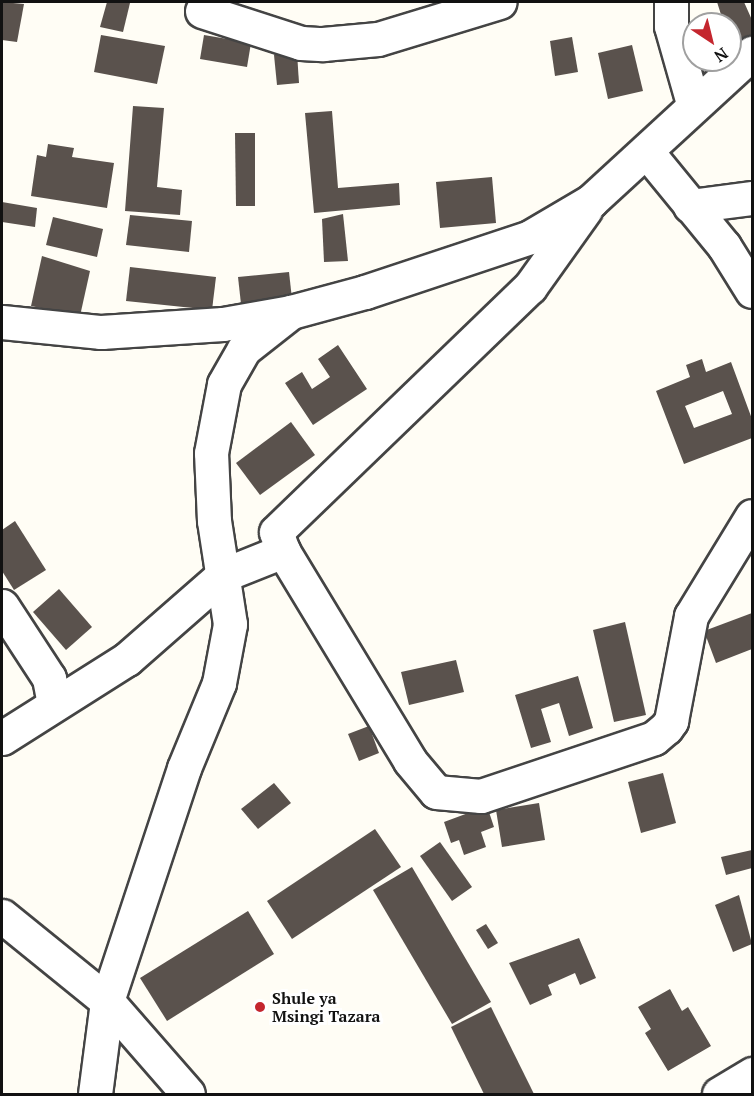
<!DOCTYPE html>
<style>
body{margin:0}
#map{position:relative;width:754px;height:1096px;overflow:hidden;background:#fffdf5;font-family:"PT Serif",serif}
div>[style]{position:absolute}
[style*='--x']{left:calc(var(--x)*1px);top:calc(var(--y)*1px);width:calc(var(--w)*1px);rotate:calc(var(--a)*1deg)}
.building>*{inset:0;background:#5a524d}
.roads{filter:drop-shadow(2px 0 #444) drop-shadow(-2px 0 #444) drop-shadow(0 2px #444) drop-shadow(0 -2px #444)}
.minor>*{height:33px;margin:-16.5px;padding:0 16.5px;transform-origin:16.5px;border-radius:16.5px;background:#fff}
.dots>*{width:16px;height:16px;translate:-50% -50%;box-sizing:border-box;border:3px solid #fff;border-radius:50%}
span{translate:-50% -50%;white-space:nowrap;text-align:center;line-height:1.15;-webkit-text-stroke:6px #fff;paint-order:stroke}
.poi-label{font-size:16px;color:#111;font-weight:700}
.left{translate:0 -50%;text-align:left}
.frame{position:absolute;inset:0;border:3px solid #111;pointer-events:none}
.north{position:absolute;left:682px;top:12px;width:60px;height:60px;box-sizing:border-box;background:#fff;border:2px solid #a0a0a0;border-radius:50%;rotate:145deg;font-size:16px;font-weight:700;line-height:24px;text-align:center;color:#111}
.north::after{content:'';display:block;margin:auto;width:21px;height:27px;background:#c4262e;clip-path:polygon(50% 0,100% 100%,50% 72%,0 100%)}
</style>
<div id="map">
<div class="building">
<i style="clip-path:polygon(2px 2px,24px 4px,17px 42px,2px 40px)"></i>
<i style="clip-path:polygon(107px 2px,130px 3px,123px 32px,100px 27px)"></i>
<i style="clip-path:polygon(717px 2px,744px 2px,752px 20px,752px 35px,732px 48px,730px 24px,724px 24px)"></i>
<i style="clip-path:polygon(101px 35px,165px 46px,157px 84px,94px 72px)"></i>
<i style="clip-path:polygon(204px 35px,251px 43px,247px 67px,200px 59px)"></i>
<i style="clip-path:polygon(572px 37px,578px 72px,555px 76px,550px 41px)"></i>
<i style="clip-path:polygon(632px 45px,643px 91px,608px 99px,598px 53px)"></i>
<i style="clip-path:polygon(297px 53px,299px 83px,277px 85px,274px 55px)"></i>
<i style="clip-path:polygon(133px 106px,164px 108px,157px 187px,182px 190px,180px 215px,125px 211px)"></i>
<i style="clip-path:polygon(332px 111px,338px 188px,399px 183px,400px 205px,314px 213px,305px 113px)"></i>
<i style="clip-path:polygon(235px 133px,255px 133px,255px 206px,236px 206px)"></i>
<i style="clip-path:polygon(48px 144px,74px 148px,72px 157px,114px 163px,107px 208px,31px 196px,37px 155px,46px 157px)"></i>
<i style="clip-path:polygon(492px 177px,496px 223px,440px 228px,436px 182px)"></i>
<i style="clip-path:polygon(2px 202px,37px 208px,35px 227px,2px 222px)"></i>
<i style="clip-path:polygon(343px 214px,348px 261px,324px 262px,322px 219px)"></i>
<i style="clip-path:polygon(130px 215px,192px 221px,189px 252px,126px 245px)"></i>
<i style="clip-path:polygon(53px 217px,103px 229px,97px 257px,46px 245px)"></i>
<i style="clip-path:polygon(42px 256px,90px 271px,80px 316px,31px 306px)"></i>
<i style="clip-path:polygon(130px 267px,216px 277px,212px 310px,126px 301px)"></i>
<i style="clip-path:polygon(289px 272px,292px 299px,241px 304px,238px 277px)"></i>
<i style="clip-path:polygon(338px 345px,367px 389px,313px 425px,285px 383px,302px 372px,312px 389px,330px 377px,318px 359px)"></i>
<i style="clip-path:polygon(evenodd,702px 359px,706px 372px,731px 362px,752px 419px,752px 438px,684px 464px,656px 391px,690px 377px,686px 365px,702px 359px,723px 391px,732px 414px,694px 428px,685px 406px,723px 391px)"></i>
<i style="clip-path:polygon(291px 422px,315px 455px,260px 495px,236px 463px)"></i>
<i style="clip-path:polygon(15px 521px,46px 570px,14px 590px,2px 571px,2px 530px)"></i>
<i style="clip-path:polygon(59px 589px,92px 627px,66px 650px,33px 612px)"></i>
<i style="clip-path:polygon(752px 613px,752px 649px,716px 663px,704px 631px)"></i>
<i style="clip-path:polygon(625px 622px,646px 715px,614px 722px,593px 630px)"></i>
<i style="clip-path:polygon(456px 660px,464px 692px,409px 705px,401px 672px)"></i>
<i style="clip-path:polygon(578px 676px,593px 728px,569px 736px,559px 703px,541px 709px,551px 742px,531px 748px,515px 695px)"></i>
<i style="clip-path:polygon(369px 726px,379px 753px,359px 761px,348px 734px)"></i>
<i style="clip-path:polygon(663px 773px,676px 823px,641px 833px,628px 782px)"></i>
<i style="clip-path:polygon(274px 783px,291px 803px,258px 829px,241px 809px)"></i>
<i style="clip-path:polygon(539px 803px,545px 840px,502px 847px,496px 810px)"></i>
<i style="clip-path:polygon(487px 806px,494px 827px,481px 832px,486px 847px,464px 855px,459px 840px,451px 843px,444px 822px)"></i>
<i style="clip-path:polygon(375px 829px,401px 867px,292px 939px,267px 901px)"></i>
<i style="clip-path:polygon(440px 842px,472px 887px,452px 901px,420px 856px)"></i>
<i style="clip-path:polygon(752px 850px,752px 868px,726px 875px,721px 857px)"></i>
<i style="clip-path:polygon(412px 867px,491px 1002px,452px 1024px,373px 890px)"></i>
<i style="clip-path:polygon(739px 895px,752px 944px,733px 952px,715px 905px)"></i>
<i style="clip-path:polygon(248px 911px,274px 954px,167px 1021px,140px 978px)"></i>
<i style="clip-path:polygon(486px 924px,498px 943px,488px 949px,476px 930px)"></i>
<i style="clip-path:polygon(579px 938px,596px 978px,580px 985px,575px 973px,548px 985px,552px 995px,530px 1005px,509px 963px)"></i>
<i style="clip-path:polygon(670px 989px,682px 1011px,688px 1007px,711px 1046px,668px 1071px,645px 1033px,651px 1029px,638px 1007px)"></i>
<i style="clip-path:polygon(491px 1007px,534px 1094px,484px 1094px,451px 1027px)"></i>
</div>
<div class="roads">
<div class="minor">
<i style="--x:671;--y:2;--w:24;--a:90"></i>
<i style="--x:671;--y:26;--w:80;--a:74.1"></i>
<i style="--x:202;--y:11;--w:104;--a:17.9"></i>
<i style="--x:301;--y:43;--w:22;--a:3"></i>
<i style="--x:323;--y:44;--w:55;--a:-5.2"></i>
<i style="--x:378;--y:39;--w:127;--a:-16.9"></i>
<i style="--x:647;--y:152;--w:122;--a:50.7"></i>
<i style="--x:724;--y:246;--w:53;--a:58.1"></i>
<i style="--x:690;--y:206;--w:63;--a:-7.4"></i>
<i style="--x:2;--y:322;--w:100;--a:5.8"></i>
<i style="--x:101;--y:332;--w:122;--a:-3.8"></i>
<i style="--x:223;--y:324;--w:69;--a:-10"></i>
<i style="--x:291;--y:312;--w:77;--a:-15.1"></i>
<i style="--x:365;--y:292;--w:174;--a:-18.4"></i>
<i style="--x:530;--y:237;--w:71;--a:-30.5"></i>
<i style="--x:591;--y:201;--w:219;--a:-42.6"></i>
<i style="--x:283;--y:551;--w:245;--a:58.8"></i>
<i style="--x:410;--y:761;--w:40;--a:50"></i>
<i style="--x:436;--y:792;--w:45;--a:5.1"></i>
<i style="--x:481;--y:796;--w:182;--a:-18.5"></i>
<i style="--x:654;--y:738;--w:16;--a:-40"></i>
<i style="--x:666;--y:728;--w:9;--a:-54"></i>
<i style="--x:671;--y:721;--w:107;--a:-79.2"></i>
<i style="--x:691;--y:616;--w:117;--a:-58.6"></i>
<i style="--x:2;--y:606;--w:86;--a:56.9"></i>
<i style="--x:49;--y:678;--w:26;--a:79"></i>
<i style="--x:2;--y:738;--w:148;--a:-32.3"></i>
<i style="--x:127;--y:659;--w:128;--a:-41.2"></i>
<i style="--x:223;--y:575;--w:65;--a:-21.8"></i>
<i style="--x:283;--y:551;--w:20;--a:-110"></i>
<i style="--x:276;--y:532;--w:353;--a:-44"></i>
<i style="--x:530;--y:287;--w:95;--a:-54.5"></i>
<i style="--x:2;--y:916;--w:135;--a:39"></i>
<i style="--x:107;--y:1001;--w:123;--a:48.9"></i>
<i style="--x:95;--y:1094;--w:94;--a:-82.6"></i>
<i style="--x:107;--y:1001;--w:245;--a:-71.7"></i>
<i style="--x:184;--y:768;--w:92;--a:-67.6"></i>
<i style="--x:219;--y:683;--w:60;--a:-79.4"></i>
<i style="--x:230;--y:624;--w:104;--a:-98.8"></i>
<i style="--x:214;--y:521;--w:68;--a:-92.5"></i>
<i style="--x:211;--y:453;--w:70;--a:-79.3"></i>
<i style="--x:224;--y:384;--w:40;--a:-60.3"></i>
<i style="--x:244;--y:349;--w:60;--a:-38.2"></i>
<i style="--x:719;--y:1094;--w:39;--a:-31"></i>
</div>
</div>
<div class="dots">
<i style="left:260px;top:1007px;background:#c4262e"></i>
</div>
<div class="poi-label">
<span class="left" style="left:272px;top:1007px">Shule ya<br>Msingi Tazara</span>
</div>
<div class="frame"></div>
<div class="north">N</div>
</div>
